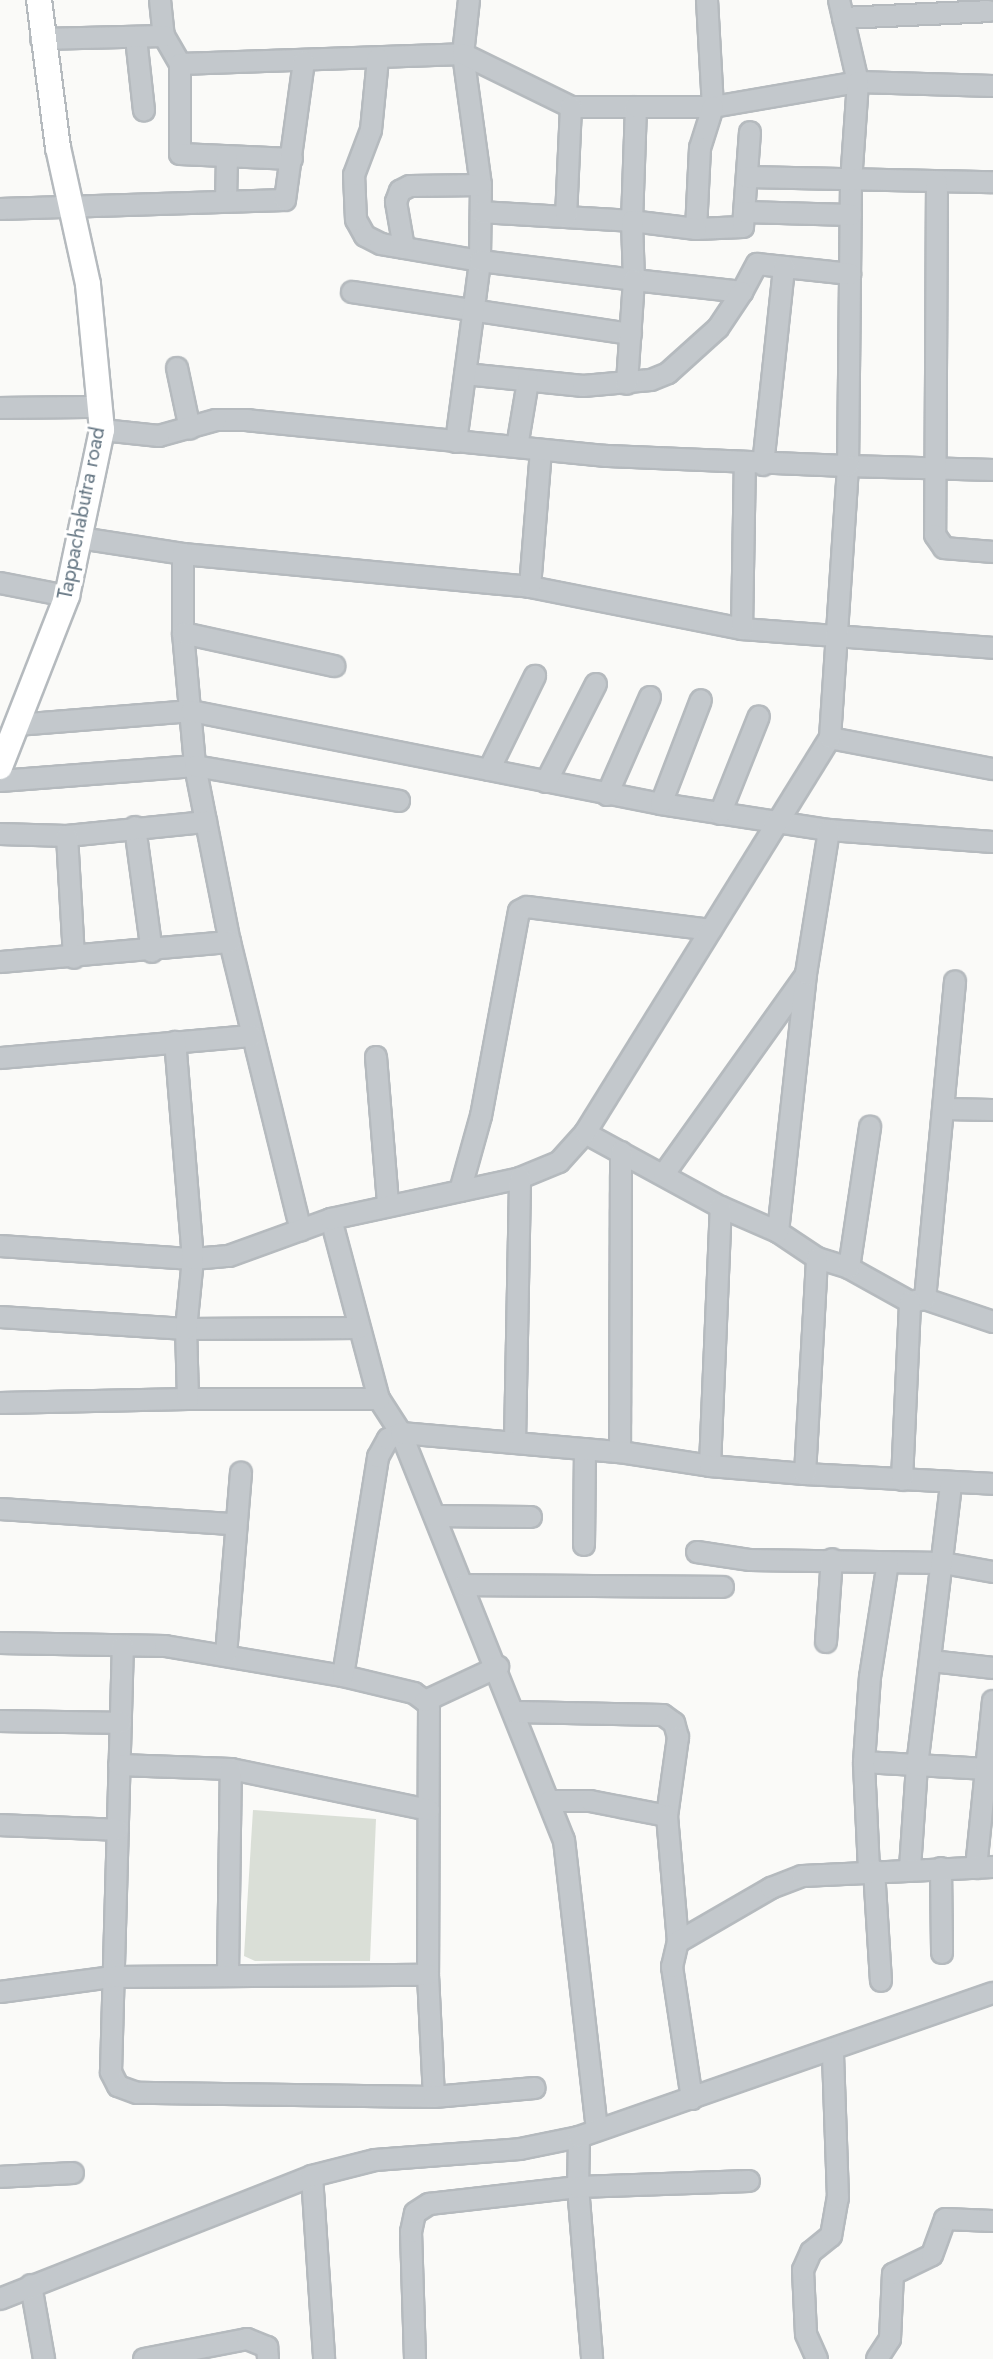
<!DOCTYPE html>
<style>
body{margin:0}
#map{position:relative;width:993px;height:2359px;overflow:hidden;background:#fafaf8;font-family:Jost,sans-serif}
div>[style]{position:absolute}
[style*='--x']{left:calc(var(--x)*1px);top:calc(var(--y)*1px);width:calc(var(--w)*1px);rotate:calc(var(--a)*1deg)}
.green>*{inset:0;background:#dadfd7}
.roads{filter:drop-shadow(2px 0 #b5babe) drop-shadow(-2px 0 #b5babe) drop-shadow(0 2px #b5babe) drop-shadow(0 -2px #b5babe)}
.minor>*{height:20px;margin:-10px;padding:0 10px;transform-origin:10px;border-radius:10px;background:#c3c8cc}
.major>*{height:24px;margin:-12px;padding:0 12px;transform-origin:12px;border-radius:12px;background:#fff}
span{translate:-50% -50%;white-space:nowrap;text-align:center;line-height:1.15;-webkit-text-stroke:6px #fff;paint-order:stroke}
.street-label{font-size:21px;color:#657683}
</style>
<div id="map">
<div class="green">
<i style="clip-path:polygon(253px 1810px,376px 1819px,370px 1961px,255px 1961px,244px 1956px)"></i>
</div>
<div class="roads">
<div class="minor">
<i style="--x:160;--y:0;--w:36;--a:84"></i>
<i style="--x:164;--y:36;--w:32;--a:60"></i>
<i style="--x:180;--y:64;--w:283;--a:-2"></i>
<i style="--x:463;--y:54;--w:132;--a:82.2"></i>
<i style="--x:481;--y:185;--w:76;--a:90.8"></i>
<i style="--x:480;--y:261;--w:100;--a:-170.3"></i>
<i style="--x:381;--y:244;--w:18;--a:-153"></i>
<i style="--x:365;--y:236;--w:18;--a:-119"></i>
<i style="--x:356;--y:220;--w:45;--a:-92.5"></i>
<i style="--x:354;--y:175;--w:48;--a:-69.3"></i>
<i style="--x:371;--y:130;--w:72;--a:-84.4"></i>
<i style="--x:469;--y:0;--w:54;--a:96.3"></i>
<i style="--x:463;--y:54;--w:120;--a:26.1"></i>
<i style="--x:571;--y:107;--w:65;--a:0"></i>
<i style="--x:636;--y:107;--w:114;--a:92"></i>
<i style="--x:632;--y:221;--w:151;--a:-176.6"></i>
<i style="--x:707;--y:0;--w:107;--a:86.8"></i>
<i style="--x:713;--y:107;--w:147;--a:-9.8"></i>
<i style="--x:858;--y:82;--w:135;--a:1.7"></i>
<i style="--x:839;--y:0;--w:84;--a:77"></i>
<i style="--x:858;--y:82;--w:101;--a:94"></i>
<i style="--x:851;--y:183;--w:283;--a:90.6"></i>
<i style="--x:848;--y:466;--w:145;--a:1.6"></i>
<i style="--x:843;--y:18;--w:146;--a:-2.7"></i>
<i style="--x:136;--y:38;--w:73;--a:83.7"></i>
<i style="--x:41;--y:39;--w:123;--a:-1.4"></i>
<i style="--x:180;--y:64;--w:90;--a:90"></i>
<i style="--x:180;--y:154;--w:112;--a:2.6"></i>
<i style="--x:636;--y:107;--w:77;--a:0"></i>
<i style="--x:713;--y:107;--w:43;--a:107.6"></i>
<i style="--x:700;--y:148;--w:81;--a:92.8"></i>
<i style="--x:696;--y:229;--w:47;--a:-2.4"></i>
<i style="--x:743;--y:227;--w:95;--a:-85.8"></i>
<i style="--x:747;--y:177;--w:246;--a:1.2"></i>
<i style="--x:937;--y:182;--w:353;--a:90.3"></i>
<i style="--x:935;--y:535;--w:16;--a:55"></i>
<i style="--x:944;--y:548;--w:49;--a:4.7"></i>
<i style="--x:226;--y:201;--w:44;--a:-88.7"></i>
<i style="--x:0;--y:209;--w:285;--a:-1.8"></i>
<i style="--x:285;--y:200;--w:140;--a:-82.2"></i>
<i style="--x:744;--y:212;--w:107;--a:1.6"></i>
<i style="--x:566;--y:217;--w:110;--a:-87.4"></i>
<i style="--x:696;--y:229;--w:64;--a:-172.9"></i>
<i style="--x:632;--y:221;--w:59;--a:88.1"></i>
<i style="--x:634;--y:280;--w:109;--a:6.3"></i>
<i style="--x:742;--y:292;--w:32;--a:-62"></i>
<i style="--x:757;--y:264;--w:94;--a:6.1"></i>
<i style="--x:404;--y:248;--w:47;--a:-99.9"></i>
<i style="--x:396;--y:202;--w:12;--a:-70"></i>
<i style="--x:400;--y:191;--w:11;--a:-27"></i>
<i style="--x:410;--y:186;--w:71;--a:-0.8"></i>
<i style="--x:352;--y:292;--w:282;--a:8.6"></i>
<i style="--x:177;--y:368;--w:62;--a:78"></i>
<i style="--x:465;--y:374;--w:119;--a:5.8"></i>
<i style="--x:583;--y:386;--w:68;--a:-5"></i>
<i style="--x:651;--y:380;--w:18;--a:-22"></i>
<i style="--x:668;--y:373;--w:67;--a:-42"></i>
<i style="--x:718;--y:328;--w:43;--a:-56.3"></i>
<i style="--x:0;--y:408;--w:99;--a:-0.6"></i>
<i style="--x:456;--y:442;--w:183;--a:-82.4"></i>
<i style="--x:480;--y:261;--w:155;--a:7"></i>
<i style="--x:634;--y:280;--w:104;--a:93.9"></i>
<i style="--x:517;--y:447;--w:67;--a:-80.5"></i>
<i style="--x:763;--y:465;--w:199;--a:-83.9"></i>
<i style="--x:80;--y:538;--w:104;--a:8.8"></i>
<i style="--x:183;--y:554;--w:349;--a:5.4"></i>
<i style="--x:530;--y:587;--w:216;--a:11.2"></i>
<i style="--x:742;--y:629;--w:252;--a:4.3"></i>
<i style="--x:183;--y:554;--w:79;--a:90"></i>
<i style="--x:183;--y:633;--w:134;--a:84.8"></i>
<i style="--x:195;--y:766;--w:179;--a:78.8"></i>
<i style="--x:230;--y:942;--w:297;--a:76.2"></i>
<i style="--x:0;--y:583;--w:68;--a:11"></i>
<i style="--x:530;--y:587;--w:137;--a:-85.4"></i>
<i style="--x:742;--y:629;--w:165;--a:-89"></i>
<i style="--x:183;--y:633;--w:155;--a:12.3"></i>
<i style="--x:17;--y:725;--w:175;--a:-4.6"></i>
<i style="--x:191;--y:711;--w:479;--a:11.2"></i>
<i style="--x:661;--y:804;--w:170;--a:8.8"></i>
<i style="--x:829;--y:830;--w:164;--a:4.2"></i>
<i style="--x:830;--y:738;--w:166;--a:10.8"></i>
<i style="--x:489;--y:770;--w:105;--a:-63.9"></i>
<i style="--x:0;--y:781;--w:196;--a:-4.4"></i>
<i style="--x:195;--y:766;--w:207;--a:9.7"></i>
<i style="--x:546;--y:782;--w:110;--a:-63"></i>
<i style="--x:607;--y:795;--w:107;--a:-66.3"></i>
<i style="--x:661;--y:804;--w:111;--a:-69"></i>
<i style="--x:720;--y:814;--w:105;--a:-68.3"></i>
<i style="--x:135;--y:827;--w:126;--a:82.3"></i>
<i style="--x:0;--y:834;--w:67;--a:1.7"></i>
<i style="--x:67;--y:836;--w:140;--a:-5.8"></i>
<i style="--x:67;--y:836;--w:122;--a:86.7"></i>
<i style="--x:0;--y:962;--w:231;--a:-5"></i>
<i style="--x:376;--y:1057;--w:147;--a:85.3"></i>
<i style="--x:0;--y:1058;--w:253;--a:-5"></i>
<i style="--x:945;--y:1109;--w:48;--a:1.2"></i>
<i style="--x:585;--y:1133;--w:155;--a:28.6"></i>
<i style="--x:721;--y:1207;--w:62;--a:23.7"></i>
<i style="--x:778;--y:1232;--w:47;--a:33.7"></i>
<i style="--x:817;--y:1258;--w:34;--a:17"></i>
<i style="--x:849;--y:1268;--w:70;--a:29.1"></i>
<i style="--x:910;--y:1302;--w:15;--a:-11"></i>
<i style="--x:925;--y:1299;--w:72;--a:18.7"></i>
<i style="--x:664;--y:1174;--w:243;--a:-54.5"></i>
<i style="--x:460;--y:1191;--w:78;--a:-74.4"></i>
<i style="--x:481;--y:1116;--w:208;--a:-79.5"></i>
<i style="--x:519;--y:911;--w:9;--a:-27"></i>
<i style="--x:527;--y:907;--w:185;--a:7.1"></i>
<i style="--x:331;--y:1219;--w:186;--a:75.1"></i>
<i style="--x:379;--y:1399;--w:40;--a:57.1"></i>
<i style="--x:401;--y:1433;--w:438;--a:68.2"></i>
<i style="--x:564;--y:1840;--w:291;--a:83.5"></i>
<i style="--x:778;--y:1232;--w:260;--a:-83.8"></i>
<i style="--x:806;--y:974;--w:146;--a:-80.9"></i>
<i style="--x:0;--y:1246;--w:193;--a:3.9"></i>
<i style="--x:193;--y:1259;--w:36;--a:-5"></i>
<i style="--x:229;--y:1256;--w:109;--a:-19.9"></i>
<i style="--x:331;--y:1219;--w:193;--a:-12.2"></i>
<i style="--x:520;--y:1178;--w:42;--a:-22.3"></i>
<i style="--x:559;--y:1162;--w:39;--a:-48"></i>
<i style="--x:585;--y:1133;--w:465;--a:-58.2"></i>
<i style="--x:830;--y:738;--w:273;--a:-86.2"></i>
<i style="--x:848;--y:466;--w:242;--a:-177.6"></i>
<i style="--x:606;--y:456;--w:360;--a:-174.3"></i>
<i style="--x:248;--y:420;--w:32;--a:180"></i>
<i style="--x:216;--y:420;--w:59;--a:164.3"></i>
<i style="--x:159;--y:436;--w:57;--a:-174"></i>
<i style="--x:849;--y:1268;--w:143;--a:-81.5"></i>
<i style="--x:925;--y:1299;--w:319;--a:-84.6"></i>
<i style="--x:0;--y:1317;--w:186;--a:3.7"></i>
<i style="--x:186;--y:1329;--w:173;--a:-0.3"></i>
<i style="--x:188;--y:1399;--w:191;--a:0"></i>
<i style="--x:0;--y:1403;--w:188;--a:-1.2"></i>
<i style="--x:188;--y:1399;--w:70;--a:-91.6"></i>
<i style="--x:186;--y:1329;--w:70;--a:-84.3"></i>
<i style="--x:193;--y:1259;--w:218;--a:-94.7"></i>
<i style="--x:515;--y:1442;--w:264;--a:-88.9"></i>
<i style="--x:620;--y:1452;--w:300;--a:-89.8"></i>
<i style="--x:710;--y:1466;--w:259;--a:-87.6"></i>
<i style="--x:805;--y:1474;--w:188;--a:3"></i>
<i style="--x:902;--y:1480;--w:178;--a:-87.4"></i>
<i style="--x:0;--y:1509;--w:235;--a:3.7"></i>
<i style="--x:435;--y:1516;--w:96;--a:0.6"></i>
<i style="--x:584;--y:1545;--w:96;--a:-89.4"></i>
<i style="--x:697;--y:1552;--w:54;--a:8.6"></i>
<i style="--x:750;--y:1560;--w:193;--a:0.9"></i>
<i style="--x:943;--y:1563;--w:51;--a:10.2"></i>
<i style="--x:464;--y:1585;--w:259;--a:0.4"></i>
<i style="--x:826;--y:1642;--w:83;--a:-85.9"></i>
<i style="--x:0;--y:1643;--w:165;--a:1"></i>
<i style="--x:165;--y:1646;--w:181;--a:9.6"></i>
<i style="--x:343;--y:1676;--w:73;--a:13.5"></i>
<i style="--x:414;--y:1693;--w:19;--a:36"></i>
<i style="--x:429;--y:1704;--w:271;--a:90.2"></i>
<i style="--x:428;--y:1975;--w:122;--a:87.2"></i>
<i style="--x:434;--y:2097;--w:297;--a:-179.2"></i>
<i style="--x:137;--y:2093;--w:20;--a:-160"></i>
<i style="--x:118;--y:2086;--w:16;--a:-117"></i>
<i style="--x:111;--y:2072;--w:426;--a:-88.4"></i>
<i style="--x:226;--y:1655;--w:183;--a:-85.3"></i>
<i style="--x:931;--y:1661;--w:62;--a:6.4"></i>
<i style="--x:343;--y:1676;--w:222;--a:-80.9"></i>
<i style="--x:378;--y:1457;--w:21;--a:-61"></i>
<i style="--x:388;--y:1439;--w:14;--a:-25"></i>
<i style="--x:401;--y:1433;--w:220;--a:5"></i>
<i style="--x:620;--y:1452;--w:91;--a:8.8"></i>
<i style="--x:710;--y:1466;--w:95;--a:4.8"></i>
<i style="--x:805;--y:1474;--w:216;--a:-86.8"></i>
<i style="--x:425;--y:1701;--w:81;--a:-25"></i>
<i style="--x:516;--y:1712;--w:147;--a:1.2"></i>
<i style="--x:663;--y:1715;--w:14;--a:36"></i>
<i style="--x:674;--y:1723;--w:15;--a:74"></i>
<i style="--x:678;--y:1737;--w:80;--a:97.9"></i>
<i style="--x:0;--y:1721;--w:121;--a:0.9"></i>
<i style="--x:864;--y:1762;--w:122;--a:3.3"></i>
<i style="--x:119;--y:1765;--w:112;--a:2"></i>
<i style="--x:231;--y:1769;--w:202;--a:11.7"></i>
<i style="--x:550;--y:1801;--w:40;--a:0"></i>
<i style="--x:590;--y:1801;--w:78;--a:11"></i>
<i style="--x:667;--y:1816;--w:126;--a:85"></i>
<i style="--x:0;--y:1825;--w:118;--a:2.4"></i>
<i style="--x:910;--y:1868;--w:102;--a:-86.1"></i>
<i style="--x:917;--y:1766;--w:284;--a:-83.1"></i>
<i style="--x:941;--y:1868;--w:85;--a:89.3"></i>
<i style="--x:976;--y:1868;--w:168;--a:-84.2"></i>
<i style="--x:869;--y:1870;--w:108;--a:-92.7"></i>
<i style="--x:864;--y:1762;--w:85;--a:-86"></i>
<i style="--x:870;--y:1677;--w:116;--a:-81.1"></i>
<i style="--x:874;--y:1870;--w:111;--a:86.4"></i>
<i style="--x:228;--y:1973;--w:204;--a:-89.2"></i>
<i style="--x:0;--y:1992;--w:114;--a:-7.6"></i>
<i style="--x:113;--y:1977;--w:315;--a:-0.4"></i>
<i style="--x:434;--y:2097;--w:101;--a:-5.1"></i>
<i style="--x:692;--y:2099;--w:134;--a:-98.6"></i>
<i style="--x:672;--y:1967;--w:26;--a:-77"></i>
<i style="--x:678;--y:1942;--w:108;--a:-30.1"></i>
<i style="--x:771;--y:1888;--w:33;--a:-21"></i>
<i style="--x:802;--y:1876;--w:191;--a:-2.7"></i>
<i style="--x:579;--y:2137;--w:50;--a:91.1"></i>
<i style="--x:578;--y:2187;--w:173;--a:85.3"></i>
<i style="--x:312;--y:2176;--w:183;--a:86.2"></i>
<i style="--x:0;--y:2177;--w:73;--a:-3.1"></i>
<i style="--x:31;--y:2285;--w:75;--a:80"></i>
<i style="--x:0;--y:2299;--w:335;--a:-21.5"></i>
<i style="--x:312;--y:2176;--w:65;--a:-14.3"></i>
<i style="--x:375;--y:2160;--w:145;--a:-4.3"></i>
<i style="--x:520;--y:2149;--w:60;--a:-11.5"></i>
<i style="--x:579;--y:2137;--w:438;--a:-19.2"></i>
<i style="--x:144;--y:2359;--w:105;--a:-11"></i>
<i style="--x:247;--y:2339;--w:22;--a:22"></i>
<i style="--x:267;--y:2347;--w:12;--a:85"></i>
<i style="--x:415;--y:2359;--w:127;--a:-91.8"></i>
<i style="--x:411;--y:2232;--w:19;--a:-78"></i>
<i style="--x:415;--y:2213;--w:17;--a:-33"></i>
<i style="--x:429;--y:2204;--w:150;--a:-6.5"></i>
<i style="--x:578;--y:2187;--w:171;--a:-2"></i>
<i style="--x:817;--y:2359;--w:27;--a:-114"></i>
<i style="--x:806;--y:2334;--w:64;--a:-92.7"></i>
<i style="--x:803;--y:2270;--w:20;--a:-66"></i>
<i style="--x:811;--y:2252;--w:26;--a:-39"></i>
<i style="--x:831;--y:2236;--w:39;--a:-80"></i>
<i style="--x:838;--y:2198;--w:146;--a:-92"></i>
<i style="--x:877;--y:2359;--w:24;--a:-57"></i>
<i style="--x:890;--y:2339;--w:65;--a:-87.4"></i>
<i style="--x:893;--y:2274;--w:43;--a:-26"></i>
<i style="--x:932;--y:2255;--w:38;--a:-70"></i>
<i style="--x:945;--y:2219;--w:48;--a:2.4"></i>
</div>
<div class="major">
<i style="--x:0;--y:767;--w:184;--a:-68.6"></i>
<i style="--x:67;--y:596;--w:170;--a:-78.1"></i>
<i style="--x:102;--y:430;--w:147;--a:-95.5"></i>
<i style="--x:88;--y:284;--w:139;--a:-102.4"></i>
<i style="--x:58;--y:148;--w:149;--a:-97.3"></i>
</div>
</div>
<div class="street-label">
<span style="left:81px;top:513px;rotate:-79deg">Tappachabutra road</span>
</div>
</div>
